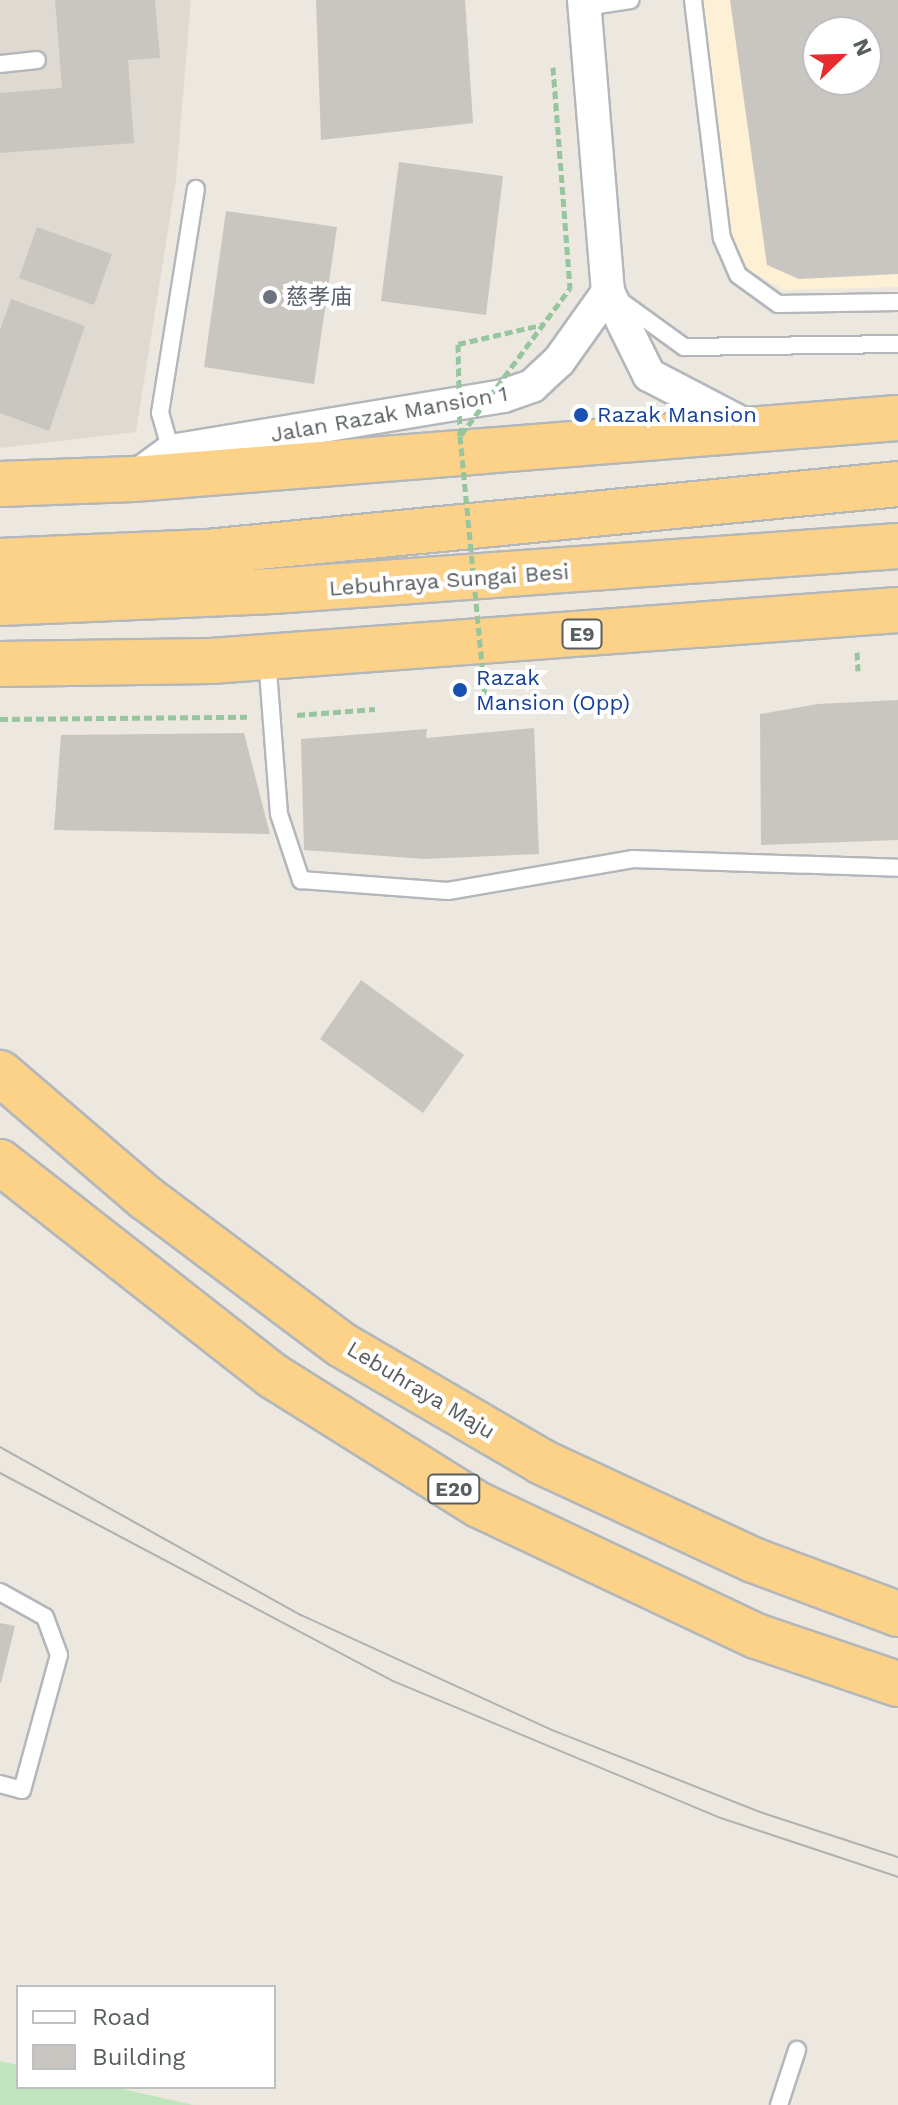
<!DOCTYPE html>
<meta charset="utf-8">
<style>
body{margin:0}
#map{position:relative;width:898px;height:2105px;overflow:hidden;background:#ece8e0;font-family:"Work Sans","Noto Sans SC",sans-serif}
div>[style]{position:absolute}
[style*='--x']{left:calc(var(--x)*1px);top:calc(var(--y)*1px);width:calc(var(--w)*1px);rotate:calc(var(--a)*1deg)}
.commercial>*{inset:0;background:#fdf0d4}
.education>*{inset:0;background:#dedad1}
.green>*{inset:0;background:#c0e4bc}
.building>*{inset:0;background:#c9c5c0}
.path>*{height:5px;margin-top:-2.5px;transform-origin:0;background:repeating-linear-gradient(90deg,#96c59e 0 8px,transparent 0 12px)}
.roads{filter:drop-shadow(2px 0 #b3b7bb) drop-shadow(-2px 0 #b3b7bb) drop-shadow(0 2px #b3b7bb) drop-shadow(0 -2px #b3b7bb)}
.lane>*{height:16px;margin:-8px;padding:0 8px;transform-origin:8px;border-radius:8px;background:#fff}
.street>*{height:32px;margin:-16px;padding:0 16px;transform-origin:16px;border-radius:16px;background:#fff}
.highway>*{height:44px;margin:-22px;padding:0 22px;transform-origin:22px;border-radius:22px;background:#fbd288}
.tram>*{height:2px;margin:-1px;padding:0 1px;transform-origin:1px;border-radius:1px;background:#b0b1b1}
.path-bridge>*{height:5px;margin-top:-2.5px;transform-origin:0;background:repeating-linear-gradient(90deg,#96c59e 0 8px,transparent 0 12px)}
.dots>*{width:22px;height:22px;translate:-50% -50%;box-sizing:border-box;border:4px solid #fff;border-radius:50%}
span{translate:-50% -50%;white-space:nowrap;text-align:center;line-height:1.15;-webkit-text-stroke:8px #fff;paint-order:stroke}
.shield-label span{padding:2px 6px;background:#fff;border:2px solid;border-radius:6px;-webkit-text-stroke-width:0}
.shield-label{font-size:20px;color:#595e61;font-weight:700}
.worship-label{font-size:22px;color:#5b616d}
.left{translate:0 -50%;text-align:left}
.street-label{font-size:22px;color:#595e61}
.transit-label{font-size:22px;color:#164399}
.legend{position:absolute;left:16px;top:1985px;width:260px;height:104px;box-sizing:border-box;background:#fff;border:2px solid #bdbfc0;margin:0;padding:10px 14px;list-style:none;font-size:24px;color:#595e61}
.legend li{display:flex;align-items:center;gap:16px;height:40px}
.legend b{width:40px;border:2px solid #bdbfc0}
.north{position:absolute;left:802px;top:16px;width:80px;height:80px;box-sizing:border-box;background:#fff;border:2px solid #bdbfc0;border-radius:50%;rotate:67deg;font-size:22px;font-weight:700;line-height:32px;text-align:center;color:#595e61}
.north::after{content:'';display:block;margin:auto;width:28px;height:36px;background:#e72c30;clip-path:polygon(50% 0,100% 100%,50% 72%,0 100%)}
</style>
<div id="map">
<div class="commercial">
<i style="clip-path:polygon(evenodd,695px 0,898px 0,898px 287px,783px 290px,749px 270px,731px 239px,695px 0,818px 32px,866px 32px,866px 80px,818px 80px,818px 32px)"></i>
</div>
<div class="education">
<i style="clip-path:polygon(0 0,191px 0,176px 180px,136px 432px,0 448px)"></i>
</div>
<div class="green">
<i style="clip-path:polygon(0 2061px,18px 2065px,18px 2087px,114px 2087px,193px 2105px,0 2105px)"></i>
</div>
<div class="building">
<i style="clip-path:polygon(55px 0,155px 0,160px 58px,128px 60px,134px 143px,0 153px,0 93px,62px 88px)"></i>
<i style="clip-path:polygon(316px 0,465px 0,473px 123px,321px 140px)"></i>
<i style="clip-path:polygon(evenodd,730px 0,898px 0,898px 274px,799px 279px,767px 265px,730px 0,818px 32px,866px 32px,866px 80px,818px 80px,818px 32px)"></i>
<i style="clip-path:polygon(399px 162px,503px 176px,486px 315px,381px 301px)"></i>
<i style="clip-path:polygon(226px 211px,337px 227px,314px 384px,204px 367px)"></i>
<i style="clip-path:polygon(37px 227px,112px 254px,94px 305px,19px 278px)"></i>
<i style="clip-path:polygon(11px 299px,85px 326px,49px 431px,0 413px,0 330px)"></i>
<i style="clip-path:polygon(898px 700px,898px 840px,761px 845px,760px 714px,818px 704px)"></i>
<i style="clip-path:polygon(534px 728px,539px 854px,424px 859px,304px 850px,301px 739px,427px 729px,426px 738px)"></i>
<i style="clip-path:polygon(244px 733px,270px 834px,54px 830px,61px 735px)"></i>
<i style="clip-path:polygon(361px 980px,464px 1055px,423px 1113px,320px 1039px)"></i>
<i style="clip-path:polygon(0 1623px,15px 1626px,1px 1683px,0 1683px)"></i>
</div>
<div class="path">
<i style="--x:553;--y:67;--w:222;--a:85.6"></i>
<i style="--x:458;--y:344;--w:89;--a:-12.9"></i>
<i style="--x:857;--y:652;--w:19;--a:87"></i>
<i style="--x:297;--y:715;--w:78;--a:-4.4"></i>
<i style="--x:0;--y:719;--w:247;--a:-0.5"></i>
</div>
<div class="roads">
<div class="lane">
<i style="--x:693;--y:0;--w:240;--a:83.1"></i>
<i style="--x:722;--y:238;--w:40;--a:66.6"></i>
<i style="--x:738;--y:275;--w:49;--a:35.9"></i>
<i style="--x:778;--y:304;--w:120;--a:-1"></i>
<i style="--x:585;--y:7;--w:46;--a:-8.8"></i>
<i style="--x:0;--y:64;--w:37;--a:-6"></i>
<i style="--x:619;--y:300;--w:80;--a:35.9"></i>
<i style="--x:684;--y:347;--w:214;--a:-0.8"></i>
<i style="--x:171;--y:451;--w:40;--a:-106"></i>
<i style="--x:160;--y:413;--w:227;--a:-80.9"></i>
<i style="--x:267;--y:658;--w:156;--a:85.6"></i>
<i style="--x:279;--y:814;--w:70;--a:71.6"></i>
<i style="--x:301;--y:880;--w:147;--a:4.3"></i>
<i style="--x:448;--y:891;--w:188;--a:-9.8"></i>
<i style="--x:633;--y:859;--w:265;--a:1.9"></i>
<i style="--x:0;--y:1592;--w:51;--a:29.1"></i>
<i style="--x:45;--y:1617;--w:40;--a:69.8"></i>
<i style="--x:59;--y:1655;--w:140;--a:105.3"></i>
<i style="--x:22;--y:1790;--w:23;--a:-165"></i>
<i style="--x:779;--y:2105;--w:58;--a:-71.9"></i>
</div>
<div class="street">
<i style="--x:584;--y:0;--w:293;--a:85.3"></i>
<i style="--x:608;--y:292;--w:93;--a:63.7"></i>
<i style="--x:649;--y:375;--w:115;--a:27.5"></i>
<i style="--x:133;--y:479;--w:47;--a:-36.4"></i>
<i style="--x:171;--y:451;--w:337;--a:-9.4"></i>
<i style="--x:503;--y:396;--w:31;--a:-19"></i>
<i style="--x:532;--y:386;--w:37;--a:-43"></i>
<i style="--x:559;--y:361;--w:85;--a:-54.6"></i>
</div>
<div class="highway">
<i style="--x:0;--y:484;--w:133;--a:-2.2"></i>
<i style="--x:133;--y:479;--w:767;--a:-4.56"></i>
<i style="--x:0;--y:561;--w:207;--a:-2.5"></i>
<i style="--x:207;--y:552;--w:694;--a:-5.62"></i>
<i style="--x:0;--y:603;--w:273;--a:-2.5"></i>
<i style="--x:273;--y:591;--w:627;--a:-4.12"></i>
<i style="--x:0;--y:664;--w:211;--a:-0.8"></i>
<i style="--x:211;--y:661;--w:689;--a:-4.25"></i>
<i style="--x:0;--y:1073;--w:192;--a:40.6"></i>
<i style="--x:146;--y:1198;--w:245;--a:36.9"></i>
<i style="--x:342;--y:1345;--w:232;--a:30.3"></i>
<i style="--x:542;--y:1462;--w:233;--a:24.9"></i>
<i style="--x:753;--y:1560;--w:155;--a:20.4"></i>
<i style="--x:0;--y:1162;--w:347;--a:38.1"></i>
<i style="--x:273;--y:1376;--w:243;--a:32.1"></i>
<i style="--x:479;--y:1505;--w:306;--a:25.3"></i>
<i style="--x:756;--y:1636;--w:150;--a:18.7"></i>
</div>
</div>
<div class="tram">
<i style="--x:0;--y:1447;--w:345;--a:29.2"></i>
<i style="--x:301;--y:1615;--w:276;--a:24.6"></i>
<i style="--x:552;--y:1730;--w:224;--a:21.5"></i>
<i style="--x:760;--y:1812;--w:145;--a:18.1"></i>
<i style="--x:0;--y:1473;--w:445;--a:27.9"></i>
<i style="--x:393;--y:1681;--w:355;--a:22.7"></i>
<i style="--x:721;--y:1818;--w:187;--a:18.4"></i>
</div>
<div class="path-bridge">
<i style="--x:458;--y:344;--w:92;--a:88.8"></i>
<i style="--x:460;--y:436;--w:263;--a:84.5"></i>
<i style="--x:461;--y:435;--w:183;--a:-53.4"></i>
</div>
<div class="dots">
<i style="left:270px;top:297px;background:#6b7280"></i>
<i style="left:581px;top:415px;background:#1a4fb4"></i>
<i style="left:460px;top:690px;background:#1a4fb4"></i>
</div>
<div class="shield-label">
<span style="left:582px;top:634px">E9</span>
<span style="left:454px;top:1489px">E20</span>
</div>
<div class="worship-label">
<span class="left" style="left:286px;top:297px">慈孝庙</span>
</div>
<div class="street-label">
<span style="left:389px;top:414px;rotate:-10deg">Jalan Razak Mansion 1</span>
<span style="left:449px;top:580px;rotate:-4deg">Lebuhraya Sungai Besi</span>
<span style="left:421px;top:1390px;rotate:31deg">Lebuhraya Maju</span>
</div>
<div class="transit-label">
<span class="left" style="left:597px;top:415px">Razak Mansion</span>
<span class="left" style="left:476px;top:690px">Razak<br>Mansion (Opp)</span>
</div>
<ul class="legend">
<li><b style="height:10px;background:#fff"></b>Road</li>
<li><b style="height:22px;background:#c9c5c0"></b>Building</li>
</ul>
<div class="north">N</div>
</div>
